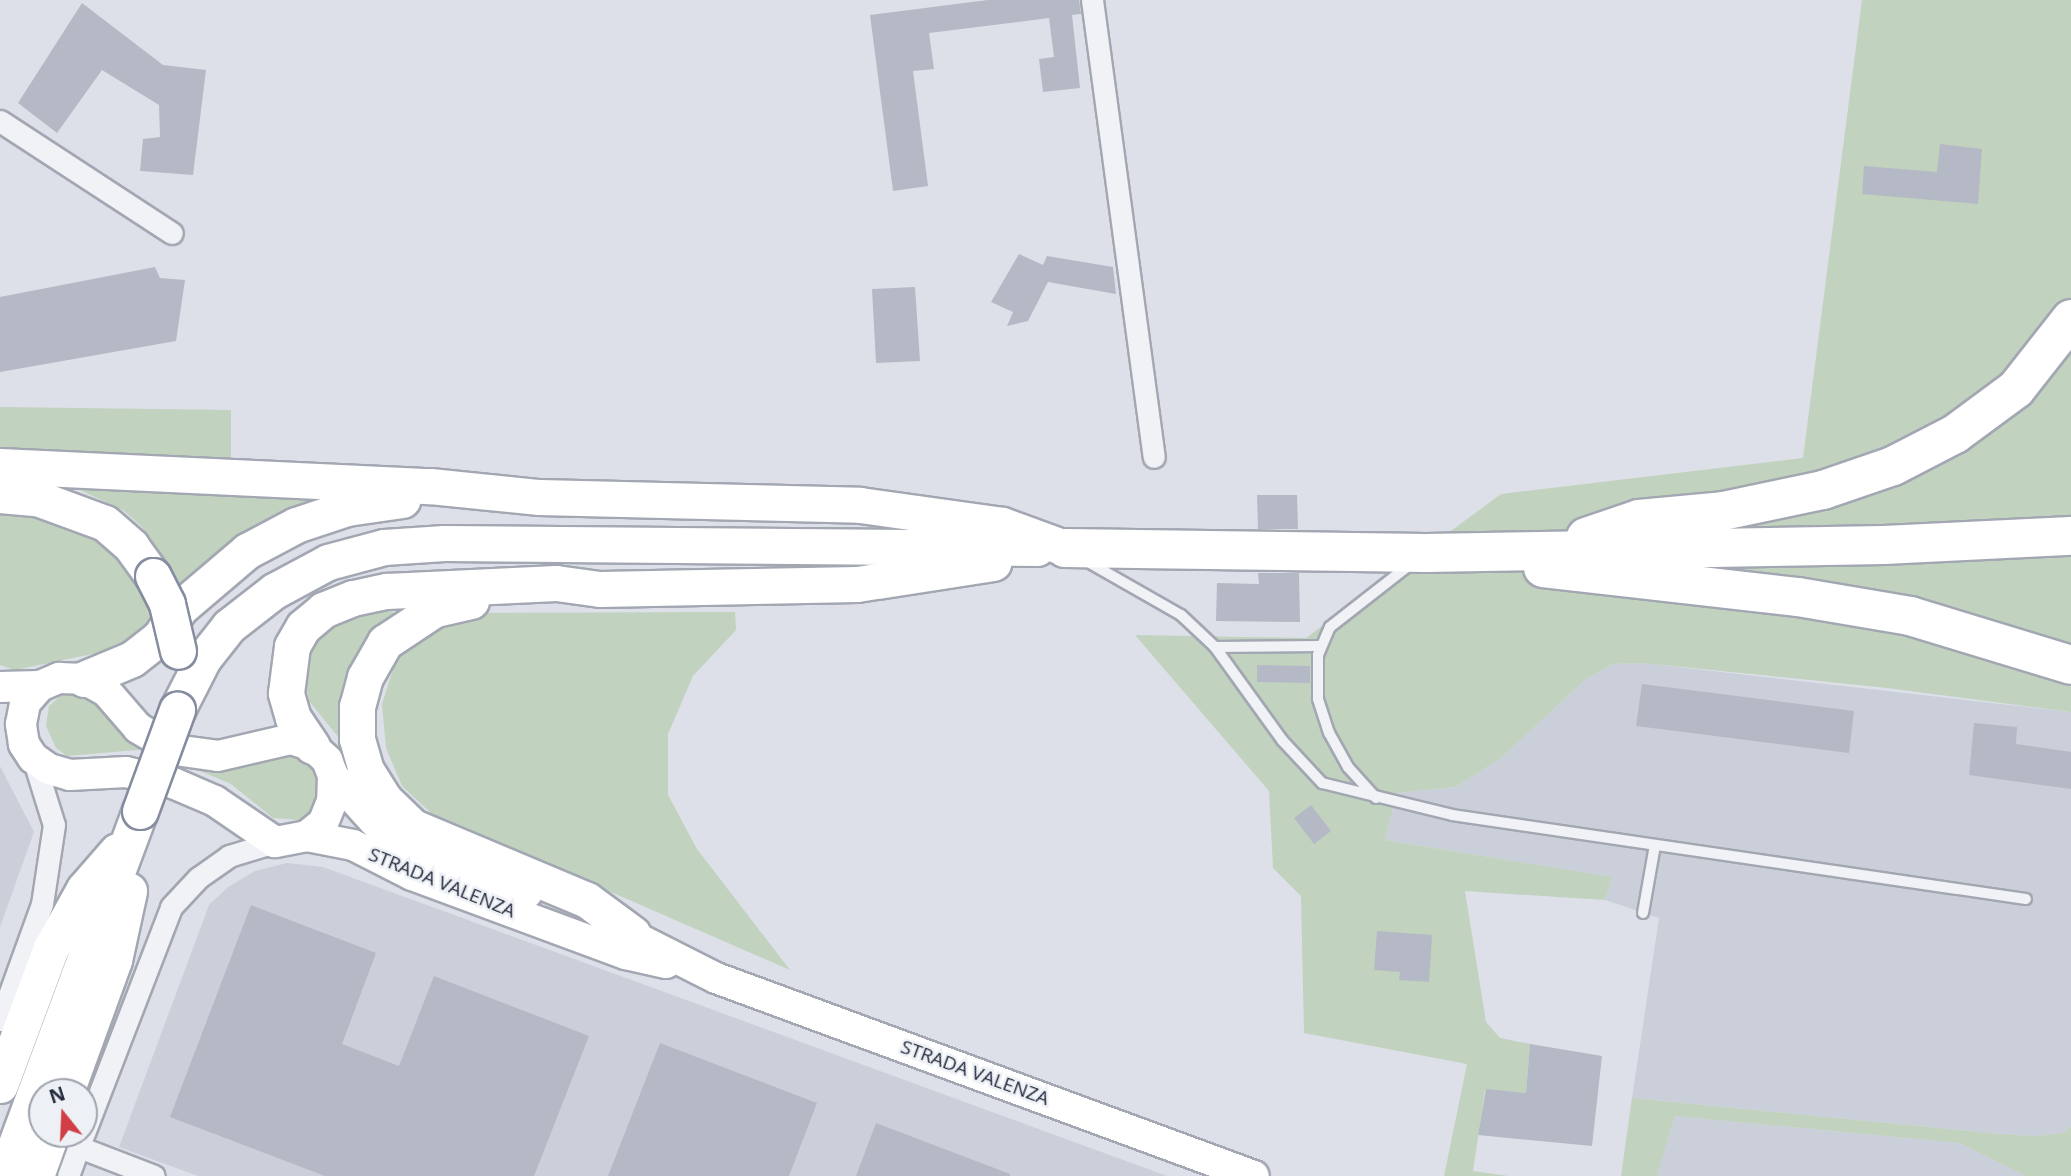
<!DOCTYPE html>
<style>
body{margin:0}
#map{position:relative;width:2071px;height:1176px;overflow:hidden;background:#dde0e8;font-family:"Open Sans",sans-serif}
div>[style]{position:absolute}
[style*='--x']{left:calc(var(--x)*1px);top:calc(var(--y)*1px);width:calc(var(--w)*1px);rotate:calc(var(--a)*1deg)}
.built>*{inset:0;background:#cbcfda}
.green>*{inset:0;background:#c1d2be}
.building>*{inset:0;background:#b5b9c5}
.roads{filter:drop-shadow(2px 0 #a2a7b2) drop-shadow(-2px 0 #a2a7b2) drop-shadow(0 2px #a2a7b2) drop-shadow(0 -2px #a2a7b2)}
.service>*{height:10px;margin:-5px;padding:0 5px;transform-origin:5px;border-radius:5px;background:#f0f2f6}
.minor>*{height:21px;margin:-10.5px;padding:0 10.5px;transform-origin:10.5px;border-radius:10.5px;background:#f0f2f6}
.secondary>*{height:30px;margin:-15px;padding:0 15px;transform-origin:15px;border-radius:15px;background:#fff}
.trunk>*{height:35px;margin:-17.5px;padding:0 17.5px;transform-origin:17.5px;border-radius:17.5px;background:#fff}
.motorway>*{height:38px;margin:-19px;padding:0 19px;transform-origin:19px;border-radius:19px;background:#fff}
.bridges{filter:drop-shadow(2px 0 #858c9f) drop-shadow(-2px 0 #858c9f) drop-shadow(0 2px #858c9f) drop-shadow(0 -2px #858c9f)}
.trunk-bridge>*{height:35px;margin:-17.5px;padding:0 17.5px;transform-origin:17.5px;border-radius:17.5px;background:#fff}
span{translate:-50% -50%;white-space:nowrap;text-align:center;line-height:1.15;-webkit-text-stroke:5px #edf0f5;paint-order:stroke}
.street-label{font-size:19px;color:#262d3f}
.north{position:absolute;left:28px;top:1078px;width:70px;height:70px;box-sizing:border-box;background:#edf0f5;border:2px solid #9da2ac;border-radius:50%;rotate:342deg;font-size:19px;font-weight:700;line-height:28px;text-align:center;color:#262d3f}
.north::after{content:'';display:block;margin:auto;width:24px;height:32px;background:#d13e46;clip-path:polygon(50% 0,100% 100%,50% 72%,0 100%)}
</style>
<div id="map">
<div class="built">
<i style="clip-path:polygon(1643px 663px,2071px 712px,2071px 1127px,2063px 1133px,2036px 1136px,1999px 1134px,1632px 1098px,1659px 918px,1605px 900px,1612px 877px,1385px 840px,1397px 793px,1456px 787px,1502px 757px,1586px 679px,1613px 664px)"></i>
<i style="clip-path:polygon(0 766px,34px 832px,0 927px)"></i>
<i style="clip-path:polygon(287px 863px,323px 867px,1167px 1176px,198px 1176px,119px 1147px,209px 905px,228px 887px,255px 871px)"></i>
<i style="clip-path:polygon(1675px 1116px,1959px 1143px,2026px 1176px,1657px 1176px)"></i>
</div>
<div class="green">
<i style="clip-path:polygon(1862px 0,2071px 0,2071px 712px,1887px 688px,1643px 663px,1613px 664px,1586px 679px,1502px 757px,1456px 787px,1397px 793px,1385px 840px,1612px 877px,1605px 900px,1465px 891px,1486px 1022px,1500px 1038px,1530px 1044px,1526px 1093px,1485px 1090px,1473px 1171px,1508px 1176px,1444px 1176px,1467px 1064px,1304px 1033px,1301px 896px,1273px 868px,1269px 791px,1135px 635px,1306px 638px,1501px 494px,1803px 458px)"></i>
<i style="clip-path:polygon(0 407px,231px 410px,231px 458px,0 450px)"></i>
<i style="clip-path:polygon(69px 485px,311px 490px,311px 502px,271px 518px,232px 542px,181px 585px,142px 527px,123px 510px)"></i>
<i style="clip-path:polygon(0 504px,36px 507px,117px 543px,158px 612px,131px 646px,15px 670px,0 665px)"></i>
<i style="clip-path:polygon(392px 608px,394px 617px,344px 744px,309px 701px,304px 673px,308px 646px,331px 626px)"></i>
<i style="clip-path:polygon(735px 612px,736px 630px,693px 676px,668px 734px,668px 795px,697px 849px,790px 970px,432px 814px,402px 786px,386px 748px,382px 704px,396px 660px,417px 634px,474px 613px)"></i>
<i style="clip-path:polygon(65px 692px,87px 692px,148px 749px,67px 756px,56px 748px,46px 726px,49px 706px)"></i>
<i style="clip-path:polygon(285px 754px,298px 755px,315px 765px,322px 795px,312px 813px,299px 820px,273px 818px,231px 784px,200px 771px,235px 768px)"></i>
<i style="clip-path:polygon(1632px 1098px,1999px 1134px,2036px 1136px,2063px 1133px,2071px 1127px,2071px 1176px,2026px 1176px,1959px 1143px,1675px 1116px,1657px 1176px,1621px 1176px)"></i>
</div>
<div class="building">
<i style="clip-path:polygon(988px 0,1079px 0,1081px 14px,1072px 15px,1080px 88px,1043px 92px,1039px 59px,1054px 57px,1049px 18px,929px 33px,934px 69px,913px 71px,928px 186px,893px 191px,870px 15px)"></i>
<i style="clip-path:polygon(82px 3px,163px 65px,206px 70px,193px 175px,140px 171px,143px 139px,160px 137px,159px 105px,102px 70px,57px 133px,18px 103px)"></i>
<i style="clip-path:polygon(1940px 144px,1982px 149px,1978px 204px,1862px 194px,1864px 166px,1937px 172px)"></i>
<i style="clip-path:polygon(1019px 254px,1043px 265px,1047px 256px,1113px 267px,1116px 294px,1048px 282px,1028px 321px,1007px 326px,1013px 312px,991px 302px)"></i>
<i style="clip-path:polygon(155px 267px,160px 278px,185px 280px,176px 341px,0 372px,0 297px)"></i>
<i style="clip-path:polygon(915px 287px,920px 361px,876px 363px,872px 289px)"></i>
<i style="clip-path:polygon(1257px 495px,1297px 495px,1298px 529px,1258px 529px)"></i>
<i style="clip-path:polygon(1258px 573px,1299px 573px,1300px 622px,1216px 621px,1217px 583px,1259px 584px)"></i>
<i style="clip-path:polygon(1257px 665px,1310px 666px,1310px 683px,1257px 682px)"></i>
<i style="clip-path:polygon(1642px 684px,1854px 711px,1849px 753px,1636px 726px)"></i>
<i style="clip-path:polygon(1974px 723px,2017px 727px,2016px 744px,2071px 752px,2071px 789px,1969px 775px)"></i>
<i style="clip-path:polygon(1311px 805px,1331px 831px,1314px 844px,1294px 818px)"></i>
<i style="clip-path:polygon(251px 905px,376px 953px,342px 1044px,399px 1066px,434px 976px,589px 1036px,534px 1176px,325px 1176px,170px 1117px)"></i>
<i style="clip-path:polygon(1377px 931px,1432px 935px,1429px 982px,1399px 980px,1400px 972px,1374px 970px)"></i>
<i style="clip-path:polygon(660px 1043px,817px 1103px,789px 1176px,608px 1176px)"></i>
<i style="clip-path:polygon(1530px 1044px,1602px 1056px,1592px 1146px,1478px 1135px,1486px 1089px,1526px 1093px)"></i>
<i style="clip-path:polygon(876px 1123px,1010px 1174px,1010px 1176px,856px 1176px)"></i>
</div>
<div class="roads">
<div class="service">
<i style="--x:1088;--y:562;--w:107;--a:29.7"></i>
<i style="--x:1181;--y:615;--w:47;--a:43.3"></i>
<i style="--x:1215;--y:647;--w:115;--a:54.2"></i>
<i style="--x:1282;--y:740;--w:59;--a:47.1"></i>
<i style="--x:1322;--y:783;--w:134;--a:13.8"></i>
<i style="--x:1452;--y:815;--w:580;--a:8.33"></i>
<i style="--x:1215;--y:647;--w:106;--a:-0.5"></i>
<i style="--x:1376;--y:798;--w:42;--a:-132.1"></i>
<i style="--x:1348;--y:767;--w:39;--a:-119"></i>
<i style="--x:1329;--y:733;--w:36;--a:-108"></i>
<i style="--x:1318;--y:699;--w:44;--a:-90"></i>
<i style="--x:1318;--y:655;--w:30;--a:-67"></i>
<i style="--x:1330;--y:627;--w:104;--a:-38"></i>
<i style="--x:1643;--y:913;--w:69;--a:-80"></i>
</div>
<div class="minor">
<i style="--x:1092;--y:0;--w:461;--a:82.3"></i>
<i style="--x:0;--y:121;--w:205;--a:33.1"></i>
<i style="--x:0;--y:1020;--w:123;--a:-70.1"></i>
<i style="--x:42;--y:904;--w:80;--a:-81.4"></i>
<i style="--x:54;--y:825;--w:70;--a:-107.4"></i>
<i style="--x:84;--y:1133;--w:242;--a:-68.9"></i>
<i style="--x:171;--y:907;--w:40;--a:-47"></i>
<i style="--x:198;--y:878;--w:38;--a:-35"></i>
<i style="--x:229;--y:856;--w:48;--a:-16.9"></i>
<i style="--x:79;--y:1147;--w:80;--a:21.1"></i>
<i style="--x:68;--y:1176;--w:44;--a:-69.9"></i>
</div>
<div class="secondary">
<i style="--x:59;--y:678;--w:25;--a:2"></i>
<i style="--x:84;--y:679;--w:25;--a:29"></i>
<i style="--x:106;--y:691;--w:49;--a:49.1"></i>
<i style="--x:138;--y:728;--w:43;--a:30.7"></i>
<i style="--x:175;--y:750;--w:43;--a:7.9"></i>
<i style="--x:218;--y:756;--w:75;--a:-13.1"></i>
<i style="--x:291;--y:739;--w:22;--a:18"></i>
<i style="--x:312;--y:746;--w:21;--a:43"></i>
<i style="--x:327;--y:760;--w:17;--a:69"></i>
<i style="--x:333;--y:776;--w:25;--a:92"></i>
<i style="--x:332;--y:801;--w:24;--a:112"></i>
<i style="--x:323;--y:823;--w:21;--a:141"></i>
<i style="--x:307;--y:836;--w:33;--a:169"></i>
<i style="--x:275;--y:842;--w:73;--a:-145.7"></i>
<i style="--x:215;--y:801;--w:46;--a:-156.8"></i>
<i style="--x:173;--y:783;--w:48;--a:-166.8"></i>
<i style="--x:126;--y:772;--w:56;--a:176.9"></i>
<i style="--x:70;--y:775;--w:22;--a:-164"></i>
<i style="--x:49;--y:769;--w:19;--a:-145"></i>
<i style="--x:33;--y:758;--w:17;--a:-123"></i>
<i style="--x:24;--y:744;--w:20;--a:-99"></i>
<i style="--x:21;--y:724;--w:21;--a:-79"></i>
<i style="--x:25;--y:703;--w:23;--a:-49"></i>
<i style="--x:40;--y:686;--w:21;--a:-23"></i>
<i style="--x:0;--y:687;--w:40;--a:-1.4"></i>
<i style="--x:333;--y:776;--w:72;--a:47.8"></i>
<i style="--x:381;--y:829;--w:45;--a:29.4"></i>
<i style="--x:420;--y:851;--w:115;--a:21.4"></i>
<i style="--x:307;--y:836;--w:47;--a:11.1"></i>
<i style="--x:353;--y:845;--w:66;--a:27"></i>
<i style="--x:412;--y:875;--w:228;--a:20.3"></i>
<i style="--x:626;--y:954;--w:41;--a:12.7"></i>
<i style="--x:613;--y:926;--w:115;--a:26.8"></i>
<i style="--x:716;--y:978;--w:573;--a:20.21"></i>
</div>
<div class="trunk">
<i style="--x:0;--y:466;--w:430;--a:2.7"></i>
<i style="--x:430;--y:486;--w:110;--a:5.8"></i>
<i style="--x:539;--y:497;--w:321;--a:1.4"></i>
<i style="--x:860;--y:505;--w:143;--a:8"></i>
<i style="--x:1002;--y:525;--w:67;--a:20.1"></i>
<i style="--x:0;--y:495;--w:37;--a:5"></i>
<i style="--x:37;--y:498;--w:72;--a:20.2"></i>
<i style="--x:105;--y:523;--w:35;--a:41"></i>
<i style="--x:131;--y:546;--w:37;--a:54"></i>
<i style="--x:471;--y:601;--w:37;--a:167"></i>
<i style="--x:435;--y:609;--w:60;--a:146.6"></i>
<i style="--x:385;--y:642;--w:40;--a:119.7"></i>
<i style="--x:365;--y:677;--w:30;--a:105"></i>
<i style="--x:357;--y:706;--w:33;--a:90"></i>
<i style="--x:357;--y:739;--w:32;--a:74"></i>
<i style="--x:366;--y:770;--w:34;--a:58"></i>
<i style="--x:384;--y:799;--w:40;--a:44"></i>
<i style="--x:413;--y:827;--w:189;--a:22.8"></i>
<i style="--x:587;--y:900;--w:57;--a:36.5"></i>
<i style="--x:84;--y:679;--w:52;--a:-22.6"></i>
<i style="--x:132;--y:659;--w:34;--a:-38"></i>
<i style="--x:159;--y:638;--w:37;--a:-55"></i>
<i style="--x:180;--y:608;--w:88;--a:-40.4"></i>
<i style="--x:247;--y:551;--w:55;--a:-28"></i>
<i style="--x:296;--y:525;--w:54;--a:-18.4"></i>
<i style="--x:347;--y:508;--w:56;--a:-8.3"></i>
<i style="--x:177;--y:710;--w:57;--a:-63"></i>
<i style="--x:203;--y:659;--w:42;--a:-51.8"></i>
<i style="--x:229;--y:626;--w:57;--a:-37.9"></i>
<i style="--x:274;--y:591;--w:61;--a:-28.2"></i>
<i style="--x:328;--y:562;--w:58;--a:-15"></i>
<i style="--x:384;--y:547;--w:60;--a:-3.8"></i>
<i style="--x:444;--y:543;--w:593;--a:0.48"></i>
<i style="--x:312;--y:746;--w:34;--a:-124"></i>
<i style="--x:293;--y:718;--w:26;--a:-106"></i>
<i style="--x:286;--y:693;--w:47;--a:-82.7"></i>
<i style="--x:292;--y:646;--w:22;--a:-60"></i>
<i style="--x:303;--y:627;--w:26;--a:-40"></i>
<i style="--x:323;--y:610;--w:32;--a:-22"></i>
<i style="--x:353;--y:598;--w:35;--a:-12"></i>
<i style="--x:387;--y:591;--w:169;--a:-2.7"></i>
<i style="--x:556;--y:583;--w:44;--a:7.8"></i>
<i style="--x:600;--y:589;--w:257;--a:-1.1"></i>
<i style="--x:857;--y:584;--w:138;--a:-8.8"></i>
<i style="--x:0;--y:1085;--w:146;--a:-69.6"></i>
<i style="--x:51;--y:948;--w:68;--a:-60.8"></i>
<i style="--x:84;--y:889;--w:50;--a:-49"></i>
<i style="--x:66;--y:1092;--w:140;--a:-70"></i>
<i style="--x:114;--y:960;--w:71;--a:-77.7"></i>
<i style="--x:4;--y:1176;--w:390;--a:-69.6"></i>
<i style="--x:36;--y:1176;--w:45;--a:-70.3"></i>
</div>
<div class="motorway">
<i style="--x:1586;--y:537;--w:56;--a:-18.8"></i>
<i style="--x:1639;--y:519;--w:84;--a:-5.4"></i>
<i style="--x:1723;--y:511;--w:102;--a:-11.9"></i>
<i style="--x:1823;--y:490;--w:74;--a:-18.9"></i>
<i style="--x:1893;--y:466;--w:70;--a:-27.3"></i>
<i style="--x:1955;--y:434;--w:76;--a:-36.4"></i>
<i style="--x:2016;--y:389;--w:89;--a:-51.8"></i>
<i style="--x:1065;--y:548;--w:361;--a:0.8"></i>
<i style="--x:1426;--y:553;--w:458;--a:-1"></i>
<i style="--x:1884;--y:545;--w:187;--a:-2.8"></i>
<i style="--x:1543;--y:568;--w:257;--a:6.5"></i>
<i style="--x:1798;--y:597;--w:114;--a:9.6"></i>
<i style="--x:1910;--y:616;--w:168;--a:16.9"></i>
</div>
</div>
<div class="bridges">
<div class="trunk-bridge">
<i style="--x:153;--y:576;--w:31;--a:63"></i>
<i style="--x:167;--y:604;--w:48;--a:76.8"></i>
<i style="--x:140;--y:811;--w:108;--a:-69.9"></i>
</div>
</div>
<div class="street-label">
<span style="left:442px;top:883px;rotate:22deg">STRADA VALENZA</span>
<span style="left:975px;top:1073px;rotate:20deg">STRADA VALENZA</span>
</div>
<div class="north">N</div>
</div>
